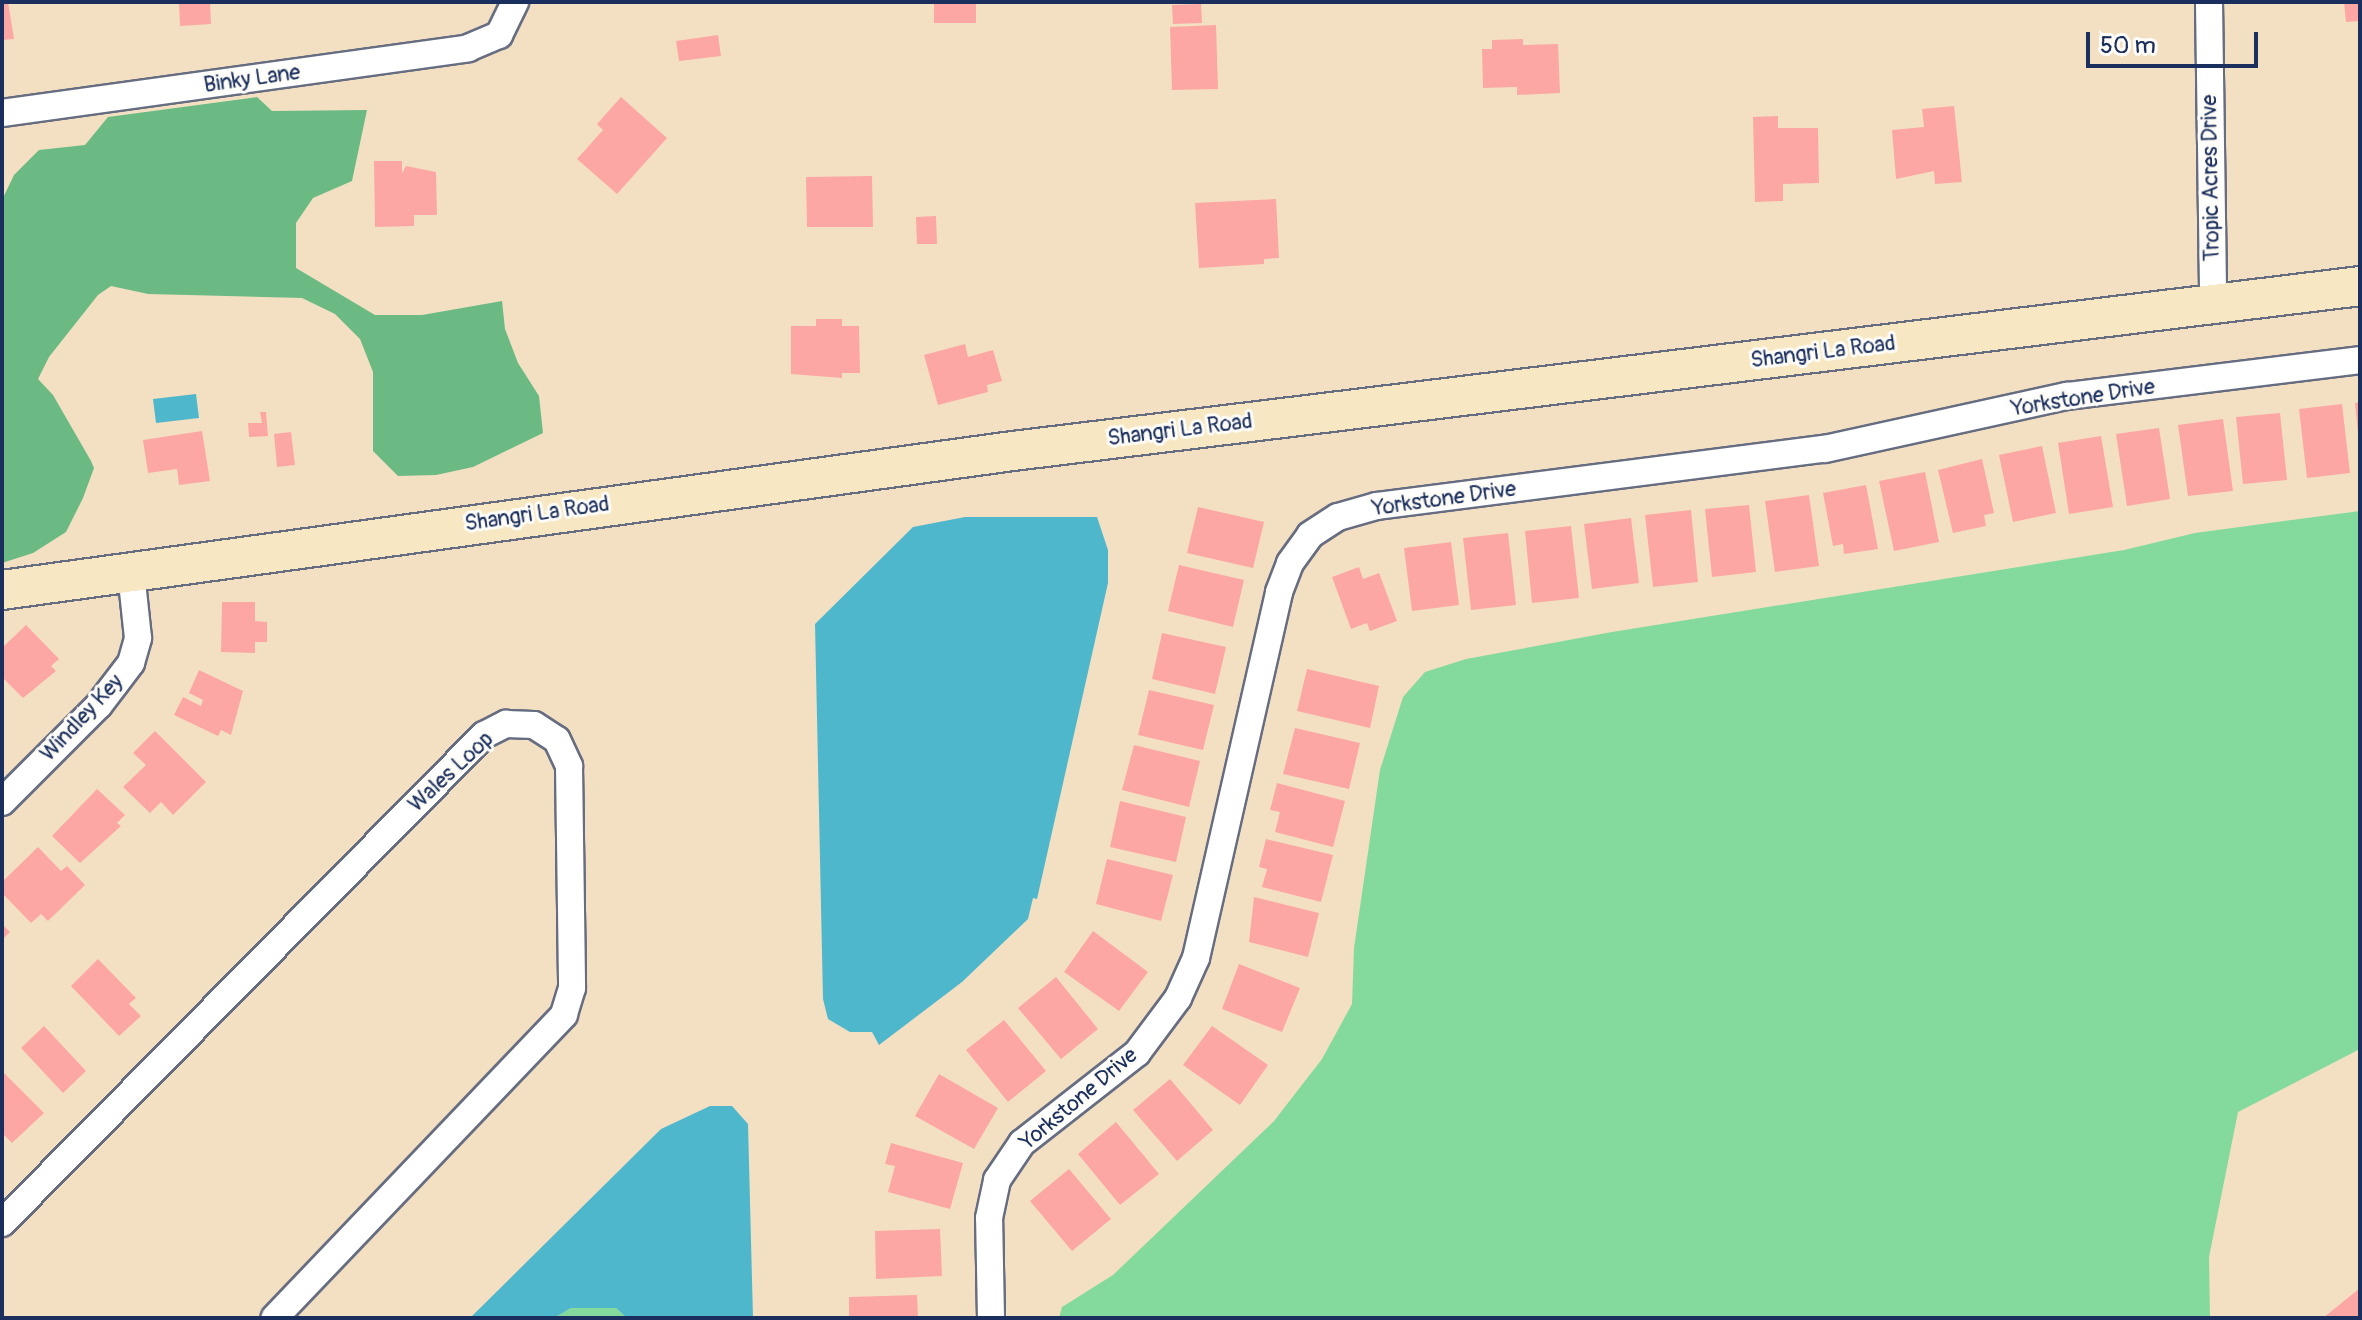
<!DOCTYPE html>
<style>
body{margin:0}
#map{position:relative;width:2362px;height:1320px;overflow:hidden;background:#f3e0c3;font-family:Pangolin,sans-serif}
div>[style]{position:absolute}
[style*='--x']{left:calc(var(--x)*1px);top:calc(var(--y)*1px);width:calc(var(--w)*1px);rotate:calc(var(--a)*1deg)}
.green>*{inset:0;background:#84da9d}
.forest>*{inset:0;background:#6bba84}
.water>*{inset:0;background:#4eb7cc}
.building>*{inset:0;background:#fca7a3}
.roads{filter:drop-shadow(2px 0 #676d81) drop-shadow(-2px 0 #676d81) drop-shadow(0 2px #676d81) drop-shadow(0 -2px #676d81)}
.street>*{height:26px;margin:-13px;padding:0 13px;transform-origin:13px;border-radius:13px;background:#fff}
.secondary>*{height:38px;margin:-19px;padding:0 19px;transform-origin:19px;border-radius:19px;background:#f7e8c3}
span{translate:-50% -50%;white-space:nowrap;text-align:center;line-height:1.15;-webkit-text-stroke:6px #fdfcf7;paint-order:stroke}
.street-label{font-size:22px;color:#1b2f5e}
.frame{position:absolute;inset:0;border:4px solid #1b2f5e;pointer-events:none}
.scale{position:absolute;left:2086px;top:32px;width:172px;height:36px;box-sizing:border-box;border:4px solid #1b2f5e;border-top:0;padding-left:10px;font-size:24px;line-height:28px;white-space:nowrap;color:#1b2f5e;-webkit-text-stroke:6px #fdfcf7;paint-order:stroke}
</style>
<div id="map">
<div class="green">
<i style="clip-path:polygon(2360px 511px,2360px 1049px,2238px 1112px,2209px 1257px,2210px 1318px,1059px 1318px,1062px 1307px,1113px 1275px,1274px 1121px,1322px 1059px,1352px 1004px,1354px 948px,1380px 770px,1403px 697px,1425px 672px,1466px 659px,1612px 632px,2124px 550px,2195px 533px)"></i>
<i style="clip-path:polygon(571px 1308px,616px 1308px,627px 1318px,554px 1318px)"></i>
</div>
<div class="forest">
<i style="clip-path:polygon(257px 97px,272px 111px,367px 110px,352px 181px,313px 198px,296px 223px,296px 268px,375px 315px,422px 315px,502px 301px,505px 329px,518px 363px,539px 396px,543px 433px,473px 467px,436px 475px,398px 476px,373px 451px,373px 372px,360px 339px,335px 314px,302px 298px,148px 294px,111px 286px,98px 295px,49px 357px,38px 379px,53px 395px,91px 461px,94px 468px,83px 498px,66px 532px,33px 553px,2px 563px,2px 200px,14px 175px,39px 150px,85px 145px,108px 117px)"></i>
</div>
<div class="water">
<i style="clip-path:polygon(196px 394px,199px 418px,156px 423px,153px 399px)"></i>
<i style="clip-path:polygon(965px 517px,1097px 517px,1108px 550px,1108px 583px,1037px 899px,1033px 898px,1028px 919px,962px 982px,879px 1045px,872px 1032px,850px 1032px,828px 1019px,823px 999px,815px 624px,913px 527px)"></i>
<i style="clip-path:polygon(710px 1106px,732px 1106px,748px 1124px,753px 1318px,627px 1318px,616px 1308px,571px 1308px,554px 1318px,470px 1318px,661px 1129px)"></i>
</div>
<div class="building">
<i style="clip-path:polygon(2px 2px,8px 2px,14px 39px,2px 40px)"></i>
<i style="clip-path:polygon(179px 2px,210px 2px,211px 24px,180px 26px)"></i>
<i style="clip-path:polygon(934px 2px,976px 2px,976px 23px,934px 23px)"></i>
<i style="clip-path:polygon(2344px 2px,2360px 2px,2360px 21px,2346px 22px)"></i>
<i style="clip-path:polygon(1201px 4px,1202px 23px,1173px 24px,1172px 5px)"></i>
<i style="clip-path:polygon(1216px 25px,1218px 89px,1172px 90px,1170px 27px)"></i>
<i style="clip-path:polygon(718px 35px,721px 56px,679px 61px,676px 41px)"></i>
<i style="clip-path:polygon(1523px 39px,1523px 45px,1558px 44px,1560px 93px,1517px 95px,1517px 87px,1483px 88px,1482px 49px,1492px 49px,1492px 40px)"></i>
<i style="clip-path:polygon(621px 97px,667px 138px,617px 194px,577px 159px,603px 130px,597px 124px)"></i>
<i style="clip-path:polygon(1954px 106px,1962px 182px,1935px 184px,1934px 171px,1896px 179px,1892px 130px,1924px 127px,1922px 109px)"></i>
<i style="clip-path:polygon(1778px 116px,1778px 128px,1818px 128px,1819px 183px,1783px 184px,1783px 201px,1755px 202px,1753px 117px)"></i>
<i style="clip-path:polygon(374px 161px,402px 161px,402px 173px,406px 166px,436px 172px,437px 215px,414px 215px,414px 226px,375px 227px)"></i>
<i style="clip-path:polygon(872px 176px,873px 227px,807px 227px,806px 177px)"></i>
<i style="clip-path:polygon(1276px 199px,1279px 258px,1264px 259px,1264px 264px,1199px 268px,1195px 203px)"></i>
<i style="clip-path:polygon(936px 216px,937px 244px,917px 244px,916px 217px)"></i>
<i style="clip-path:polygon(816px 319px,842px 319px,842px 326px,859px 326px,860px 373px,842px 373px,842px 378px,791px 374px,791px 326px,816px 326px)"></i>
<i style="clip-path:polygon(965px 344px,968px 357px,993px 350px,1002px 381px,987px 385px,988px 392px,938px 405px,924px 355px)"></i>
<i style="clip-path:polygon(2360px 402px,2360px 432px,2358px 433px,2355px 403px)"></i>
<i style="clip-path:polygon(2342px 404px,2350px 473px,2307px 478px,2299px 409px)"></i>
<i style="clip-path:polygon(260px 412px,266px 412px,268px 436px,249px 437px,248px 423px,262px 423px)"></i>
<i style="clip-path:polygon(2280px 413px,2287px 480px,2243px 484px,2236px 417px)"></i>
<i style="clip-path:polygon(2223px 419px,2233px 491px,2188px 496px,2178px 425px)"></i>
<i style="clip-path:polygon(2159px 428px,2170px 499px,2127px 506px,2116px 434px)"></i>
<i style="clip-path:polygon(202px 431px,210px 481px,179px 485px,177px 469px,148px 473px,143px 440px)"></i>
<i style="clip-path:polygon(291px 432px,295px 465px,277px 467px,274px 434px)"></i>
<i style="clip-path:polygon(2101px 436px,2113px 507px,2069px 514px,2058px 443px)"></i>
<i style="clip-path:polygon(2042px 446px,2056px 513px,2013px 522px,1999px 455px)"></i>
<i style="clip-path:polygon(1982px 459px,1994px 513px,1984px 515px,1986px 526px,1953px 533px,1938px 470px)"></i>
<i style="clip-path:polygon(1925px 472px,1939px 542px,1894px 551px,1879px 481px)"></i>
<i style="clip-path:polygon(1866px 485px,1878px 549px,1844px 554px,1843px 544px,1833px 546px,1823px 493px)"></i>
<i style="clip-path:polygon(1809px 495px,1819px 566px,1775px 572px,1765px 501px)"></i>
<i style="clip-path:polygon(1749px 505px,1756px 572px,1712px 577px,1705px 509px)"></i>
<i style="clip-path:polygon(1198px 507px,1264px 522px,1253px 568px,1187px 553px)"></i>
<i style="clip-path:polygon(1691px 510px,1698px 582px,1653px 587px,1645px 515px)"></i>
<i style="clip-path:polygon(1631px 518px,1639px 583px,1592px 589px,1584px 524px)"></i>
<i style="clip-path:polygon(1571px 526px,1579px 598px,1532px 603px,1525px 531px)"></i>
<i style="clip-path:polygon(1508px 533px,1516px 605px,1471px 610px,1463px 538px)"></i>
<i style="clip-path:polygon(1451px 542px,1459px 605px,1412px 611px,1404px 548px)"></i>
<i style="clip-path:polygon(1179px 565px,1244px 580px,1233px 627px,1168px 611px)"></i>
<i style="clip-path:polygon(1359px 567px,1363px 579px,1379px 573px,1397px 621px,1370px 631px,1367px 623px,1351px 629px,1332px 577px)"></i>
<i style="clip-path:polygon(222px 602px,255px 602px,255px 621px,267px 622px,267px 642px,255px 642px,255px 653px,221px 652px)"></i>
<i style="clip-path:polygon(26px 625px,59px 659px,51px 666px,56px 671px,23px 698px,2px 677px,2px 648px)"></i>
<i style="clip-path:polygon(1162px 633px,1226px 647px,1215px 694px,1152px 679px)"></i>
<i style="clip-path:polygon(1307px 669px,1379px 686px,1370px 728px,1297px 711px)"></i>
<i style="clip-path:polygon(199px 670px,243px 691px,231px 735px,221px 730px,218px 736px,174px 715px,183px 697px,201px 706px,203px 700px,189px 693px)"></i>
<i style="clip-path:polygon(1149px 690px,1214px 705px,1203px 750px,1138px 735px)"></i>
<i style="clip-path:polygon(1295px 728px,1360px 743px,1349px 789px,1283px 774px)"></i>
<i style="clip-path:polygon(155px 731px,206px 782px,173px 815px,161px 802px,150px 813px,123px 787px,146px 765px,133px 753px)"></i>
<i style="clip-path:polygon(1134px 745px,1200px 761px,1189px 807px,1122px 790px)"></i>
<i style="clip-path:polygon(1277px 783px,1345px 801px,1333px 847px,1275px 832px,1280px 812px,1270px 810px)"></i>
<i style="clip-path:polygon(97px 789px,125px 815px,117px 823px,121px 826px,80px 863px,52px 836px)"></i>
<i style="clip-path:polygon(1120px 801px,1186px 817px,1176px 862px,1110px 847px)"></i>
<i style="clip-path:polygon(1266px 839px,1333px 855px,1321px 902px,1262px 887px,1267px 869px,1259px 867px)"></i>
<i style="clip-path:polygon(38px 847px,61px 871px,67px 866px,85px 885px,48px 921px,41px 914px,31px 923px,2px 893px,2px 882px)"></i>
<i style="clip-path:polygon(1107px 859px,1173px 875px,1161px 921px,1096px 904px)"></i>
<i style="clip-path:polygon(1254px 897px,1319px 913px,1308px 957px,1249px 942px)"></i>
<i style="clip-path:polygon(2px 924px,10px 932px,2px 940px)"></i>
<i style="clip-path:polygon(1093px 931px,1148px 972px,1119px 1011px,1064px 972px)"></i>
<i style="clip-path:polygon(98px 959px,136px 998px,129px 1004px,141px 1016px,119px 1036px,71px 986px)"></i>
<i style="clip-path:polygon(1239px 964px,1300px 988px,1282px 1032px,1222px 1009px)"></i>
<i style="clip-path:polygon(1056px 977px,1098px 1029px,1061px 1059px,1018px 1008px)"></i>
<i style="clip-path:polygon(1004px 1020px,1046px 1071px,1008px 1102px,966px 1050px)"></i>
<i style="clip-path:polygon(44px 1026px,86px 1071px,63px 1093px,21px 1048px)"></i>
<i style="clip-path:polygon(1212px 1026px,1268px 1065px,1240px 1105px,1183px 1065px)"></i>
<i style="clip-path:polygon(2px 1071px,44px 1113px,12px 1143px,2px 1133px)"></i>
<i style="clip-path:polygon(939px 1074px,998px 1108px,974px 1149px,915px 1116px)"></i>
<i style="clip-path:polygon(1170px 1079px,1213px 1130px,1177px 1161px,1133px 1110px)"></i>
<i style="clip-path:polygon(1116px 1122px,1159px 1174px,1120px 1205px,1078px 1154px)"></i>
<i style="clip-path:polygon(891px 1143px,963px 1163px,950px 1209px,888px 1192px,895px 1166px,885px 1164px)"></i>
<i style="clip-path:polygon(1069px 1169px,1111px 1219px,1072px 1251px,1030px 1201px)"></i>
<i style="clip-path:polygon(940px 1229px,942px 1276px,876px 1279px,875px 1231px)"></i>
<i style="clip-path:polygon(2360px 1288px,2360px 1318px,2323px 1318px)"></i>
<i style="clip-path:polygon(917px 1295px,918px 1318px,849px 1318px,849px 1297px)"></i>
</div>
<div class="roads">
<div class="street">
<i style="--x:2209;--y:2;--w:303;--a:89.2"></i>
<i style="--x:2;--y:113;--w:471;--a:-7.9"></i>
<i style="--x:468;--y:48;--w:34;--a:-23"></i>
<i style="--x:499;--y:35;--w:37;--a:-64"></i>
<i style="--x:2;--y:802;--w:137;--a:-45"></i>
<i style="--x:99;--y:705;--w:53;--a:-52.7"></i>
<i style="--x:131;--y:663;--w:26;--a:-74"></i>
<i style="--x:138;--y:638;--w:65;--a:-96.1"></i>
<i style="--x:2;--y:1223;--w:686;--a:-45.35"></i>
<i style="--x:484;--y:735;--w:25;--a:-27"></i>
<i style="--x:506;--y:724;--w:28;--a:2"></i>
<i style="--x:534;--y:725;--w:27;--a:33"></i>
<i style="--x:557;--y:740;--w:29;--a:65"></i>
<i style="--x:569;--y:766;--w:222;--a:89.2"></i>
<i style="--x:572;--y:988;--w:28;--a:107"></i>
<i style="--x:564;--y:1015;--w:419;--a:133.7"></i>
<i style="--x:991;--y:1318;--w:100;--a:-91.1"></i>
<i style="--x:989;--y:1218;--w:39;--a:-78"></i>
<i style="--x:997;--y:1180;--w:45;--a:-56"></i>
<i style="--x:1022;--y:1143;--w:146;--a:-38"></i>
<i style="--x:1137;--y:1053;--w:69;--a:-53.3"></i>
<i style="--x:1178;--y:998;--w:44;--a:-65.8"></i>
<i style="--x:1196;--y:958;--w:375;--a:-77.2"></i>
<i style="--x:1279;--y:592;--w:31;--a:-69"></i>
<i style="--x:1290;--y:563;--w:34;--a:-54"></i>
<i style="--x:1310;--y:535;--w:33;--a:-33"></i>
<i style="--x:1338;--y:517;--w:41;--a:-15.8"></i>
<i style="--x:1377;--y:506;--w:452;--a:-7.3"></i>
<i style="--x:1825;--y:449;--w:248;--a:-12.4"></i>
<i style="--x:2067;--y:396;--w:295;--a:-7"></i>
</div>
<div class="secondary">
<i style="--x:2;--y:590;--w:1021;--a:-7.83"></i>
<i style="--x:1013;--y:451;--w:1357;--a:-6.98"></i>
</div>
</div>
<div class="street-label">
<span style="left:252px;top:79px;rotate:-8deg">Binky Lane</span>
<span style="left:2211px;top:178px;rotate:-91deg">Tropic Acres Drive</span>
<span style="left:1823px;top:352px;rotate:-7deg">Shangri La Road</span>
<span style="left:2083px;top:398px;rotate:-9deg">Yorkstone Drive</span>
<span style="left:1180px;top:430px;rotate:-7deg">Shangri La Road</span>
<span style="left:1444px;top:499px;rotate:-8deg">Yorkstone Drive</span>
<span style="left:537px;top:514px;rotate:-8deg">Shangri La Road</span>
<span style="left:82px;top:718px;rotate:-47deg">Windley Key</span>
<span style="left:451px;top:772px;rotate:-43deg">Wales Loop</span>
<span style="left:1079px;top:1099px;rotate:-40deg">Yorkstone Drive</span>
</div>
<div class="frame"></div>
<div class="scale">50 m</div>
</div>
